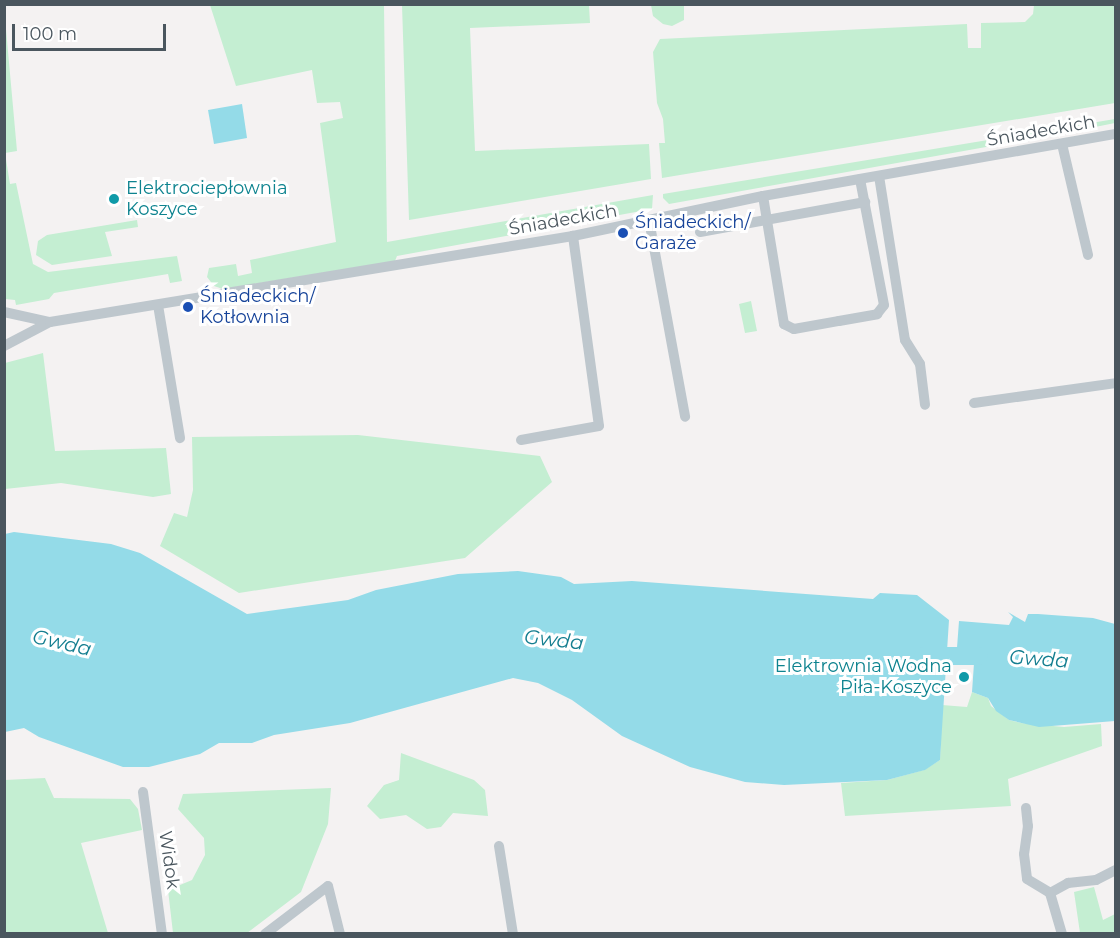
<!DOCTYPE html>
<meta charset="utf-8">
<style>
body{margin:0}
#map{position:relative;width:1120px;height:938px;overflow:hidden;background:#f4f2f2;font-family:Montserrat,sans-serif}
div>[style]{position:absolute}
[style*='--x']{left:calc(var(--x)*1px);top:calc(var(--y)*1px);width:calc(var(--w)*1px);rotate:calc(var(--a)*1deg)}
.green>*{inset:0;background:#c4eed2}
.water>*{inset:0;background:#94dbe8}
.river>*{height:18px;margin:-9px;padding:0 9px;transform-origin:9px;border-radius:9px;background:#94dbe8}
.minor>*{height:10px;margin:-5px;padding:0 5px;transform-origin:5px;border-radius:5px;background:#bec7cd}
.dots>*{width:16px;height:16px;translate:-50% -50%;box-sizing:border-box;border:3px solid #fff;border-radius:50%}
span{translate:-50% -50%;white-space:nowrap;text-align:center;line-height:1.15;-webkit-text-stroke:6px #fff;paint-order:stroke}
.street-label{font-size:18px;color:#4a565e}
.culture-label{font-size:18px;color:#0d838f}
.left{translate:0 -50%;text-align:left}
.right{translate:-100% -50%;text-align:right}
.transit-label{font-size:18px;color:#164399}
.water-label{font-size:20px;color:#147e90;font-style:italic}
.frame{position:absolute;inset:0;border:6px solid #4a565e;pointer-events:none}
.scale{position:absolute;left:12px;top:24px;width:154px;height:27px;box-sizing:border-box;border:3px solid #4a565e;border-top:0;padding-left:8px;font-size:18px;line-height:21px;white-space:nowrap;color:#4a565e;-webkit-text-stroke:4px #fff;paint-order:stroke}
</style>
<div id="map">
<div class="green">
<i style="clip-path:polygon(210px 5px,384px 5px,387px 242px,653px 195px,652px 209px,397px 256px,395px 261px,223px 289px,214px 286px,207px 277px,209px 268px,236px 264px,238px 276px,252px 273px,250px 260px,336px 242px,320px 123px,343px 118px,340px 102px,317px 103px,312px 70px,236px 86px)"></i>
<i style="clip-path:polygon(402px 5px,589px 5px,590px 23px,470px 28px,475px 151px,649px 144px,651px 179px,409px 220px)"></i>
<i style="clip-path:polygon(651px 5px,684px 5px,684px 20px,672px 26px,663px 24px,653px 16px)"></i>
<i style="clip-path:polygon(1034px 5px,1115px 5px,1115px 103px,662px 178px,659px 143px,665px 143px,663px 119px,657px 103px,653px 52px,660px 39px,967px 24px,968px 48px,981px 48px,981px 23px,1025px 22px,1033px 14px)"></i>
<i style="clip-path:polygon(4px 7px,17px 151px,5px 153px,10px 184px,16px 183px,33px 264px,48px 272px,177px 256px,182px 281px,170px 283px,168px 274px,54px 293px,49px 299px,16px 305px,15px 300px,5px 299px)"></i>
<i style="clip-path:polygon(1115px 119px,1115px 123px,1075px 131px,669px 204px,663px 198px,663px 194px)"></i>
<i style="clip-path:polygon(137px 220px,138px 227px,105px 232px,112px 256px,52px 265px,36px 255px,38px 241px,47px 235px)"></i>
<i style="clip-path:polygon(751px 301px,757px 331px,745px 333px,739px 304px)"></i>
<i style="clip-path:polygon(43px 353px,55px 451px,166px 448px,171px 494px,153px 497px,61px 483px,5px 489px,5px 363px)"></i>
<i style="clip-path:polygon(358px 435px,540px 456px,552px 482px,465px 558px,239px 593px,160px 546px,174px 513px,187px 517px,193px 490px,192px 437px)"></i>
<i style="clip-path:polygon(972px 692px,988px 698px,991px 706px,1009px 720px,1021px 723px,1064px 727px,1101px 724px,1102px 746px,1008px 779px,1011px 806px,845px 816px,841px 783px,887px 780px,924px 770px,940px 760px,942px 705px,967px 707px)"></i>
<i style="clip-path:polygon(401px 753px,474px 780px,485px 790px,488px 816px,453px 813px,441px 827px,427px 829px,406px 815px,380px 819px,367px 806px,384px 785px,399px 780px)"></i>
<i style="clip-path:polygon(45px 778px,54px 798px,130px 799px,138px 809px,142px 830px,81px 843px,108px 933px,5px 933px,5px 780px)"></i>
<i style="clip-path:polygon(331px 788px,328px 824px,301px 892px,247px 933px,173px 933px,168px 890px,192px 880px,205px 855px,204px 838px,178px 809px,183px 794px)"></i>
<i style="clip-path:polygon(1094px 887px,1103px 920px,1115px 914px,1115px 933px,1080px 933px,1074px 892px)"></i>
</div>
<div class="water">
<i style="clip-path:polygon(242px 104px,247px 138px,214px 144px,208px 110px)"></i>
<i style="clip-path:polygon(14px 532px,111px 544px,140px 553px,247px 614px,348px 600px,376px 590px,458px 574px,518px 571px,561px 577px,574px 584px,632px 581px,873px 599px,880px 593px,917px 595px,949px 620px,940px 760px,925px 770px,887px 780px,784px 785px,745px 782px,690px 767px,622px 736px,572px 700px,538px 683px,513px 678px,350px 723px,274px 735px,252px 743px,219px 743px,200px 754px,149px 767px,123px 767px,39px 737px,24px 728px,5px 732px,5px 534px)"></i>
<i style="clip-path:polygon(1008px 612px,1025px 622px,1028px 614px,1038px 614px,1093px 618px,1115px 624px,1115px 721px,1039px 727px,1009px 720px,996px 711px,988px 698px,972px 692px,974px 663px,956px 661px,959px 621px,1009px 625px,1013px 617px)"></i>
</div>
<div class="river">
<i style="--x:923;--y:656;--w:56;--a:0"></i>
</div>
<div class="minor">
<i style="--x:1062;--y:144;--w:114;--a:76.8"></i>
<i style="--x:879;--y:176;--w:166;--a:81"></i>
<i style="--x:905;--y:340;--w:28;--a:58"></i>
<i style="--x:920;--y:364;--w:41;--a:83"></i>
<i style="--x:763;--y:196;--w:130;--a:80.7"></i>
<i style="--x:784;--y:324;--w:11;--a:27"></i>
<i style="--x:794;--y:329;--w:46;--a:-10.1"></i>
<i style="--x:839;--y:321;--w:39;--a:-10"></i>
<i style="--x:877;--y:314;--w:11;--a:-52"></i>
<i style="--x:884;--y:305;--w:128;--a:-100.8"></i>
<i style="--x:649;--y:220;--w:200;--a:79.6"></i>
<i style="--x:700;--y:232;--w:168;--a:-10.3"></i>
<i style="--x:158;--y:305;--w:135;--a:80.6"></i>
<i style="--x:4;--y:312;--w:47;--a:12.3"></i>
<i style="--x:4;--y:346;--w:52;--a:-27.6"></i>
<i style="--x:50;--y:322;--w:530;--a:-9.34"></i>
<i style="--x:573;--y:236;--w:194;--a:-11.9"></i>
<i style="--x:763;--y:196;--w:358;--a:-10"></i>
<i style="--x:974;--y:403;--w:143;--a:-8"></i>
<i style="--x:521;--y:440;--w:79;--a:-10.2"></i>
<i style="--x:599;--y:426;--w:192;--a:-97.8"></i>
<i style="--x:143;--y:792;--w:143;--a:82.4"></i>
<i style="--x:1026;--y:808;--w:18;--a:84"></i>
<i style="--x:1028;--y:826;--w:28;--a:98"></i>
<i style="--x:1024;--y:854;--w:25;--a:83"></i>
<i style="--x:1027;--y:879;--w:27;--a:31"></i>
<i style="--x:1050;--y:893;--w:43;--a:73.7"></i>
<i style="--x:499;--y:846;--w:89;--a:81"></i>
<i style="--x:1050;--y:893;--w:21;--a:-29"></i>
<i style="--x:1068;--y:883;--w:28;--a:-6"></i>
<i style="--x:1096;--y:880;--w:22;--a:-27"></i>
<i style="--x:265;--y:934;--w:79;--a:-37.3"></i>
<i style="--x:328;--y:886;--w:49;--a:76"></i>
</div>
<div class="dots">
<i style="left:114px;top:199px;background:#0f9aa8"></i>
<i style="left:623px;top:233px;background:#1a4fb4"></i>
<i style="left:188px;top:307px;background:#1a4fb4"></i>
<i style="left:964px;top:677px;background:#0f9aa8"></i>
</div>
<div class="street-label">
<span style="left:1041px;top:131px;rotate:-10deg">Śniadeckich</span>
<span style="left:563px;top:220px;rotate:-10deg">Śniadeckich</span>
<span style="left:169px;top:860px;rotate:82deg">Widok</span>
</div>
<div class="culture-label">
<span class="left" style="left:126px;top:199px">Elektrociepłownia<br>Koszyce</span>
<span class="right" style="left:952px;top:677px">Elektrownia Wodna<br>Piła-Koszyce</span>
</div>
<div class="transit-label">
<span class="left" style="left:635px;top:233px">Śniadeckich/<br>Garaże</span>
<span class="left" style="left:200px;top:307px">Śniadeckich/<br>Kotłownia</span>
</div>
<div class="water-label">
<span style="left:554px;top:640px;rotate:6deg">Gwda</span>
<span style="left:62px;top:643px;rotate:13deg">Gwda</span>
<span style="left:1039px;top:659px;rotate:4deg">Gwda</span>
</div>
<div class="frame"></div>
<div class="scale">100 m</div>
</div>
